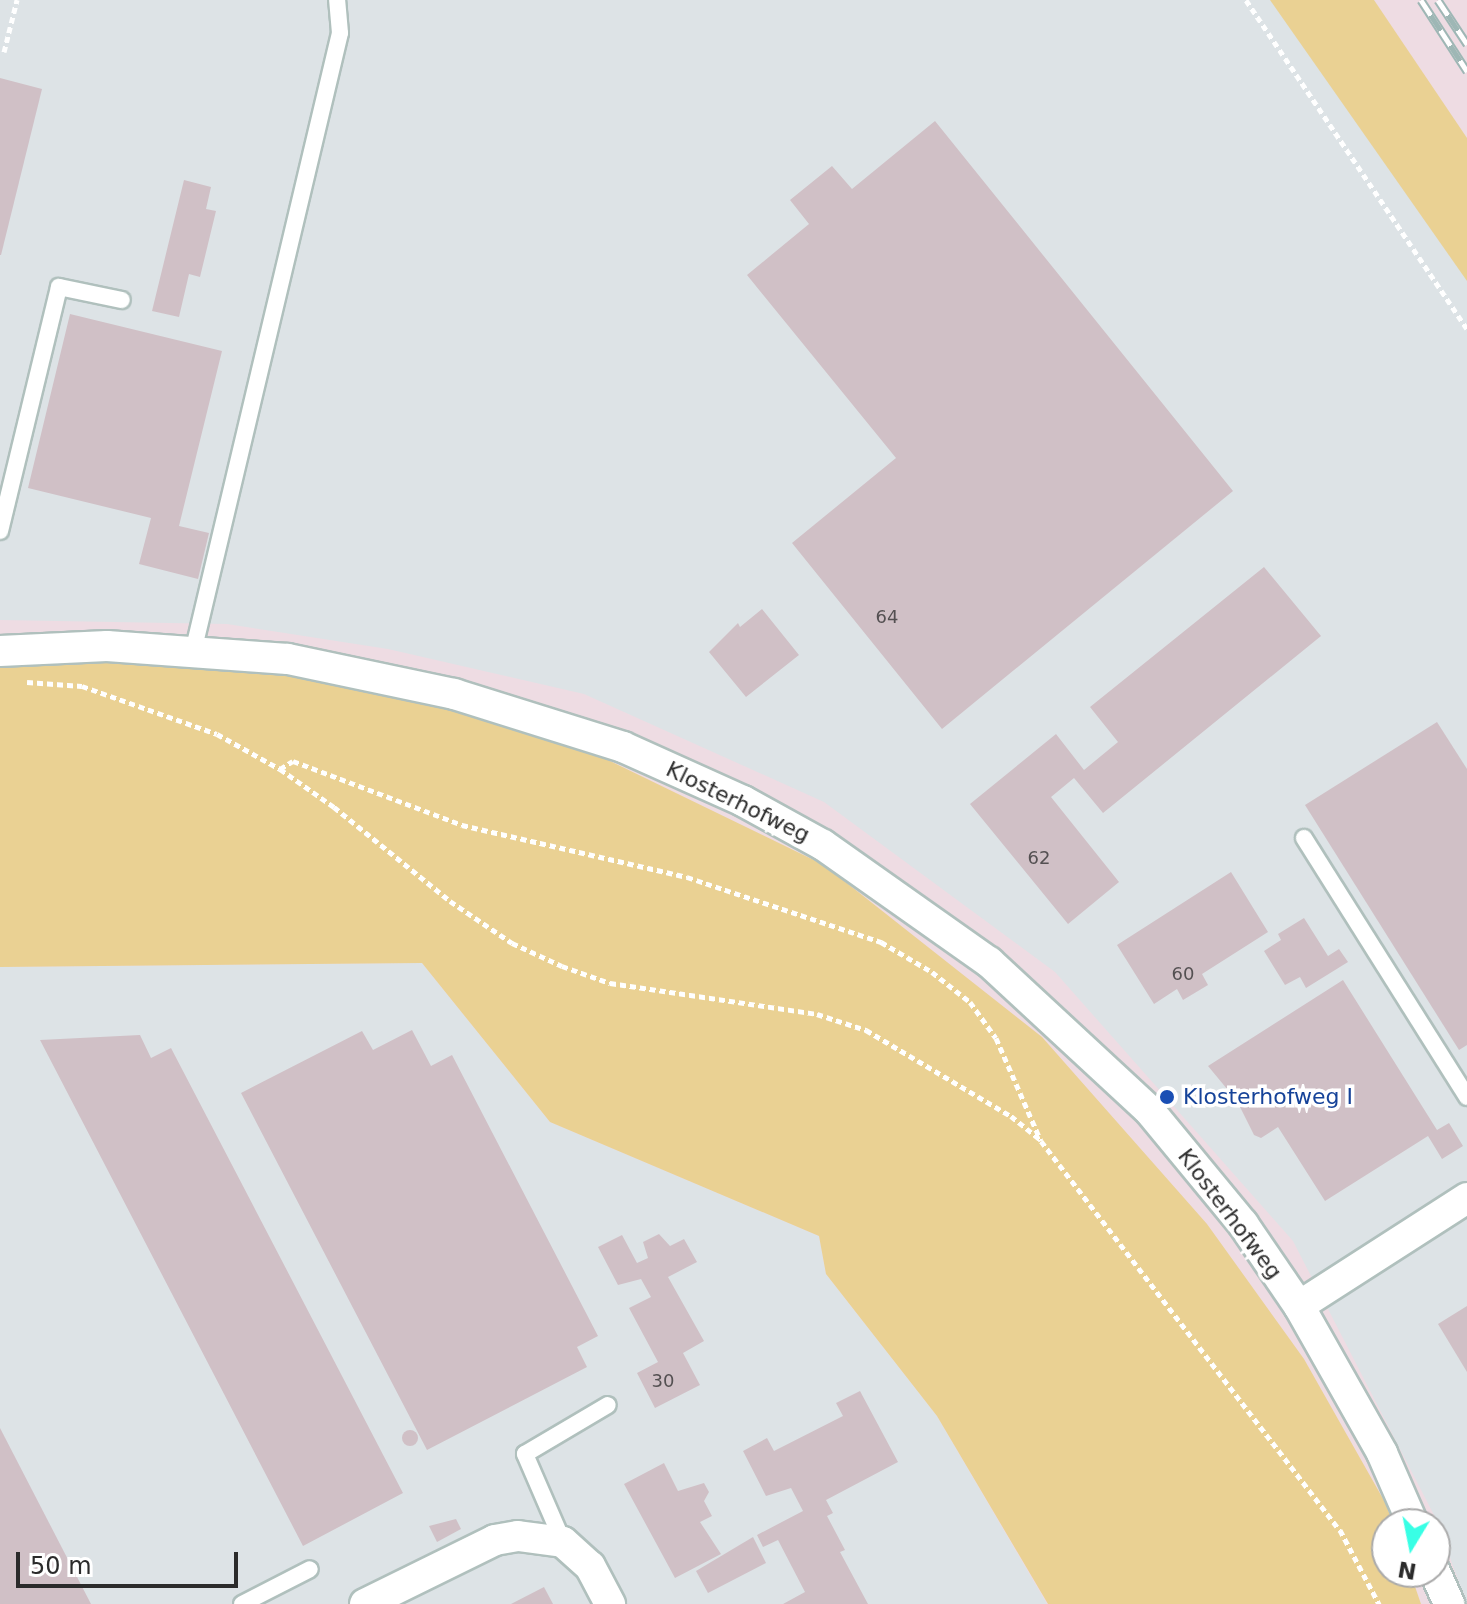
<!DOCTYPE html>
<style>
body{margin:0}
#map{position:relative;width:1467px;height:1604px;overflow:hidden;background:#eedce3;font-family:"DejaVu Sans",sans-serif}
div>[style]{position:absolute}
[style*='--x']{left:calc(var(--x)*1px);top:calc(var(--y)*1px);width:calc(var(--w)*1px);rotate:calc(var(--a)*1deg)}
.industrial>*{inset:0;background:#dde3e6}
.green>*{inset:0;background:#ead193}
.building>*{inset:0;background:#d0c0c6}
.round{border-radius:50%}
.path>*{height:5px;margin-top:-2.5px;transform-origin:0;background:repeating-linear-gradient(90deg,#fff 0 6px,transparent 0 10px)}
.roads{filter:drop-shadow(2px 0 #b0c0bd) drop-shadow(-2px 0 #b0c0bd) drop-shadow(0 2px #b0c0bd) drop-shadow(0 -2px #b0c0bd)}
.lane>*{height:16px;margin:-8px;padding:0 8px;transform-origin:8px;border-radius:8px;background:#fff}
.street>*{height:30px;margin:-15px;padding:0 15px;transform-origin:15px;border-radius:15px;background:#fff}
.rail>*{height:9px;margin-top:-4.5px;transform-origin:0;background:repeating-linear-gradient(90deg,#fff 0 18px,#9eb7b5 0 36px);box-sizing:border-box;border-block:2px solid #9eb7b5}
.dots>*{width:22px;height:22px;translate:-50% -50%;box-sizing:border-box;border:4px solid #fff;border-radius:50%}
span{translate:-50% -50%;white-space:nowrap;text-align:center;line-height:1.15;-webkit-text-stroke:7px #fff;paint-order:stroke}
.number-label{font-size:18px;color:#545052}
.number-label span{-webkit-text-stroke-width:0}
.street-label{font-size:22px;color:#2b2b2b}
.transit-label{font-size:22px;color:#164399}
.left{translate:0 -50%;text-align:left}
.north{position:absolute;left:1371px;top:1508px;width:80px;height:80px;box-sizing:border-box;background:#fff;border:2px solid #aaa;border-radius:50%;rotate:190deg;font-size:22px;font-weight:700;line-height:32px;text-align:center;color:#2b2b2b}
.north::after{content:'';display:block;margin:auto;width:28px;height:36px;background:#38ffe5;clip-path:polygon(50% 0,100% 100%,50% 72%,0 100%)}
.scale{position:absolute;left:16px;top:1552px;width:222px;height:36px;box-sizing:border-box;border:4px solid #2b2b2b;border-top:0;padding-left:10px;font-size:24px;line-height:28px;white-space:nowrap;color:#2b2b2b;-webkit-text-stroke:6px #fff;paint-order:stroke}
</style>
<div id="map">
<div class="industrial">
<i style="clip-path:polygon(0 0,1271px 0,1467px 278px,1467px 1604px,1435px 1517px,1293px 1241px,1055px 972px,824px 802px,584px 694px,388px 649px,227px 624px,0 620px)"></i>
<i style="clip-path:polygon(422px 963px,550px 1122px,819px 1236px,826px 1274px,937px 1416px,1047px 1604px,0 1604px,0 967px)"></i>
</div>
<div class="green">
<i style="clip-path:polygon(1270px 0,1374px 0,1467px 138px,1467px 281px)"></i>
<i style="clip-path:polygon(0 654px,244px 656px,571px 742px,824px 865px,1042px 1037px,1207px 1224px,1304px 1359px,1386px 1504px,1393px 1524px,1387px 1524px,1387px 1572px,1410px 1572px,1421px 1604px,1048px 1604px,937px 1416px,826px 1274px,819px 1236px,550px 1122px,422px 963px,0 967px)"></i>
</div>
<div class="building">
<i style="clip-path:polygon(0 78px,42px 89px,1px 255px,0 255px)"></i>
<i style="clip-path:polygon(935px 121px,1233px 491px,942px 729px,792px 543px,896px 458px,747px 275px,809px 224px,790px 200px,832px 166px,852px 189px)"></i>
<i style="clip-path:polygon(184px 180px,211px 187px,206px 209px,216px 211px,200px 277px,189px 274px,179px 317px,152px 311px)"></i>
<i style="clip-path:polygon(70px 314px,222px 351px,179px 526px,209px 533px,198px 579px,139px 564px,151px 518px,28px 488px)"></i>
<i style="clip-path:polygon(1264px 567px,1321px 636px,1103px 813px,1074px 778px,1051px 797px,1119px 882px,1068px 924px,970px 804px,1056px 734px,1084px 770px,1118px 742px,1090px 707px)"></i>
<i style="clip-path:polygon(762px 609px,799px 655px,746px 697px,709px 652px,738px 623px,740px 627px)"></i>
<i style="clip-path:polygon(1437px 722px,1467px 769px,1467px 1045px,1459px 1050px,1305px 805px)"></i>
<i style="clip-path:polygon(1231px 872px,1268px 932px,1202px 974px,1208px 985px,1183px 1000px,1177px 989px,1154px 1004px,1117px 945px)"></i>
<i style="clip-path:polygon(1304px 918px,1328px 956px,1339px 949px,1348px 962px,1306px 988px,1300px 977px,1285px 985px,1264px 951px,1281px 940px,1278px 934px)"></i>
<i style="clip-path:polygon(1343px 980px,1437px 1130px,1449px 1123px,1463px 1146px,1442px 1159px,1428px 1136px,1325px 1201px,1278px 1127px,1261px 1138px,1254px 1135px,1237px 1101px,1208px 1066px)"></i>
<i style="clip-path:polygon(412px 1030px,431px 1066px,452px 1055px,598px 1336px,577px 1347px,587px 1367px,427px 1450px,241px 1093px,362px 1031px,373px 1050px)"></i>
<i style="clip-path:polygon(140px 1035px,151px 1058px,171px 1048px,403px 1493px,303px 1546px,40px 1040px)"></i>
<i style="clip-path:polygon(659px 1234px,670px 1246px,684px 1239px,697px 1262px,668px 1277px,704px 1341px,683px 1353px,700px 1385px,655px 1408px,637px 1373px,658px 1362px,629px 1308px,651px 1297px,641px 1279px,618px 1285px,598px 1247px,622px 1235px,637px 1263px,648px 1258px,643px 1242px)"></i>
<i style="clip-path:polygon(1467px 1306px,1467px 1372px,1438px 1324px)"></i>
<i style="clip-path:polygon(860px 1391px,898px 1462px,826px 1500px,833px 1513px,827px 1516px,845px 1550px,840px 1552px,868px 1604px,783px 1604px,805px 1592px,778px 1540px,763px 1547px,757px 1535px,803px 1511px,791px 1488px,766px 1496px,743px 1451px,767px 1438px,774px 1451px,843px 1416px,836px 1403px)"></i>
<i style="clip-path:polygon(0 1428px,91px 1604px,0 1604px)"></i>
<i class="round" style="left:402px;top:1430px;width:16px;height:16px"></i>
<i style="clip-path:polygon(664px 1463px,678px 1491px,704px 1483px,709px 1492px,704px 1501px,712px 1516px,700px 1522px,721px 1554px,675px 1578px,624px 1484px)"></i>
<i style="clip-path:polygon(456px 1519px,461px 1529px,437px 1542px,429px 1526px)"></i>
<i style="clip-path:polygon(753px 1537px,766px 1563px,708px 1593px,696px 1571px)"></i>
<i style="clip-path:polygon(544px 1587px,553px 1604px,511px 1604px)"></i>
</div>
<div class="path">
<i style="--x:1246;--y:0;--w:396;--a:56.1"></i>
<i style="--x:4;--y:52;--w:54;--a:-76"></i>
<i style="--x:27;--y:682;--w:55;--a:4.2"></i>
<i style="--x:82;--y:686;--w:143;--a:19.6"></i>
<i style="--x:217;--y:734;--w:72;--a:29.1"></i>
<i style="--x:280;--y:769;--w:66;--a:35.1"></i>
<i style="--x:334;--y:807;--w:149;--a:39"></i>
<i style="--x:450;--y:901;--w:75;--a:34.1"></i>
<i style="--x:512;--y:943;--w:55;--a:24.7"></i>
<i style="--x:562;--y:966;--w:51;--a:19.5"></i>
<i style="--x:610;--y:983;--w:209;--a:8.5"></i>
<i style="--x:817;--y:1014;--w:52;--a:18.1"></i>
<i style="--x:866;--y:1030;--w:169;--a:30.7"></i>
<i style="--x:1011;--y:1116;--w:38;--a:39"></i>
<i style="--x:280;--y:769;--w:15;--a:-32"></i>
<i style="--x:293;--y:761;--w:181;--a:20.7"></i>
<i style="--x:462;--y:825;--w:231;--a:13"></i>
<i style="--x:687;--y:877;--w:205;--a:18.5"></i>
<i style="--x:881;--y:942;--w:59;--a:30.5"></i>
<i style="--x:932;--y:972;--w:48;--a:38.3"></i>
<i style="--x:970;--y:1002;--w:44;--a:54.2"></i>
<i style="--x:996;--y:1038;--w:112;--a:66.4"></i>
<i style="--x:1041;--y:1141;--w:491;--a:52.5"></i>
<i style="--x:1340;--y:1530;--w:84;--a:62.2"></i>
</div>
<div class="roads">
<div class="lane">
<i style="--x:0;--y:531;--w:251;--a:-76.4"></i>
<i style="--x:59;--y:287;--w:64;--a:11.7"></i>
<i style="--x:193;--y:652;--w:636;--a:-76.64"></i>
<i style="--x:340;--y:33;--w:33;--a:-95"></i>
<i style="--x:1304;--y:838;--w:306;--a:57.8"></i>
<i style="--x:563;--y:1542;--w:96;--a:-113.4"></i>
<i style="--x:525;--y:1454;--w:96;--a:-30.6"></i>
<i style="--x:242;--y:1604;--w:76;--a:-27.2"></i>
</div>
<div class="street">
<i style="--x:0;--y:651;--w:107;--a:-2.7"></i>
<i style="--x:107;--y:646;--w:181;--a:4.1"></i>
<i style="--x:288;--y:659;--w:170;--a:11.9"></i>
<i style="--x:454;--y:694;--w:177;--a:17.4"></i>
<i style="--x:623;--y:747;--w:132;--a:24.2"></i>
<i style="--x:743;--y:801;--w:91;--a:28.8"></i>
<i style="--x:823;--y:845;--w:203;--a:35.2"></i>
<i style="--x:989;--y:962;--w:218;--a:42.8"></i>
<i style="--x:1149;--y:1110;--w:148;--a:50.5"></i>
<i style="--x:1243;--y:1224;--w:99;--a:55.7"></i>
<i style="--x:1299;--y:1306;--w:169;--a:60.5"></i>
<i style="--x:1382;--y:1453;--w:77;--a:66.4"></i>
<i style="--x:1299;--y:1306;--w:200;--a:-32.7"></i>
<i style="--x:1435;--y:1572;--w:35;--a:66"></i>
<i style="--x:365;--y:1604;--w:145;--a:-26.2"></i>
<i style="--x:495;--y:1540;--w:23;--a:-10"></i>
<i style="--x:518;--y:1536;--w:45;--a:7.6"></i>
<i style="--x:563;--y:1542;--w:36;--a:42"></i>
<i style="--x:590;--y:1566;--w:43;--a:62.2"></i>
</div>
</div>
<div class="rail">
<i style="--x:1421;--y:0;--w:85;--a:57.1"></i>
<i style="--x:1438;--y:0;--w:53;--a:56.6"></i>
</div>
<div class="dots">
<i style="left:1167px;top:1097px;background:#1a4fb4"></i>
</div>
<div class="number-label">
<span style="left:887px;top:617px">64</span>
<span style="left:1039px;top:858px">62</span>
<span style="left:1183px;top:974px">60</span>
<span style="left:663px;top:1381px">30</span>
</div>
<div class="street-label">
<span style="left:738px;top:802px;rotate:26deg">Klosterhofweg</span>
<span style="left:1230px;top:1214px;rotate:53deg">Klosterhofweg</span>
</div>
<div class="transit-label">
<span class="left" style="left:1183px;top:1097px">Klosterhofweg I</span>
</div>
<div class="north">N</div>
<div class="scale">50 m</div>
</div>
